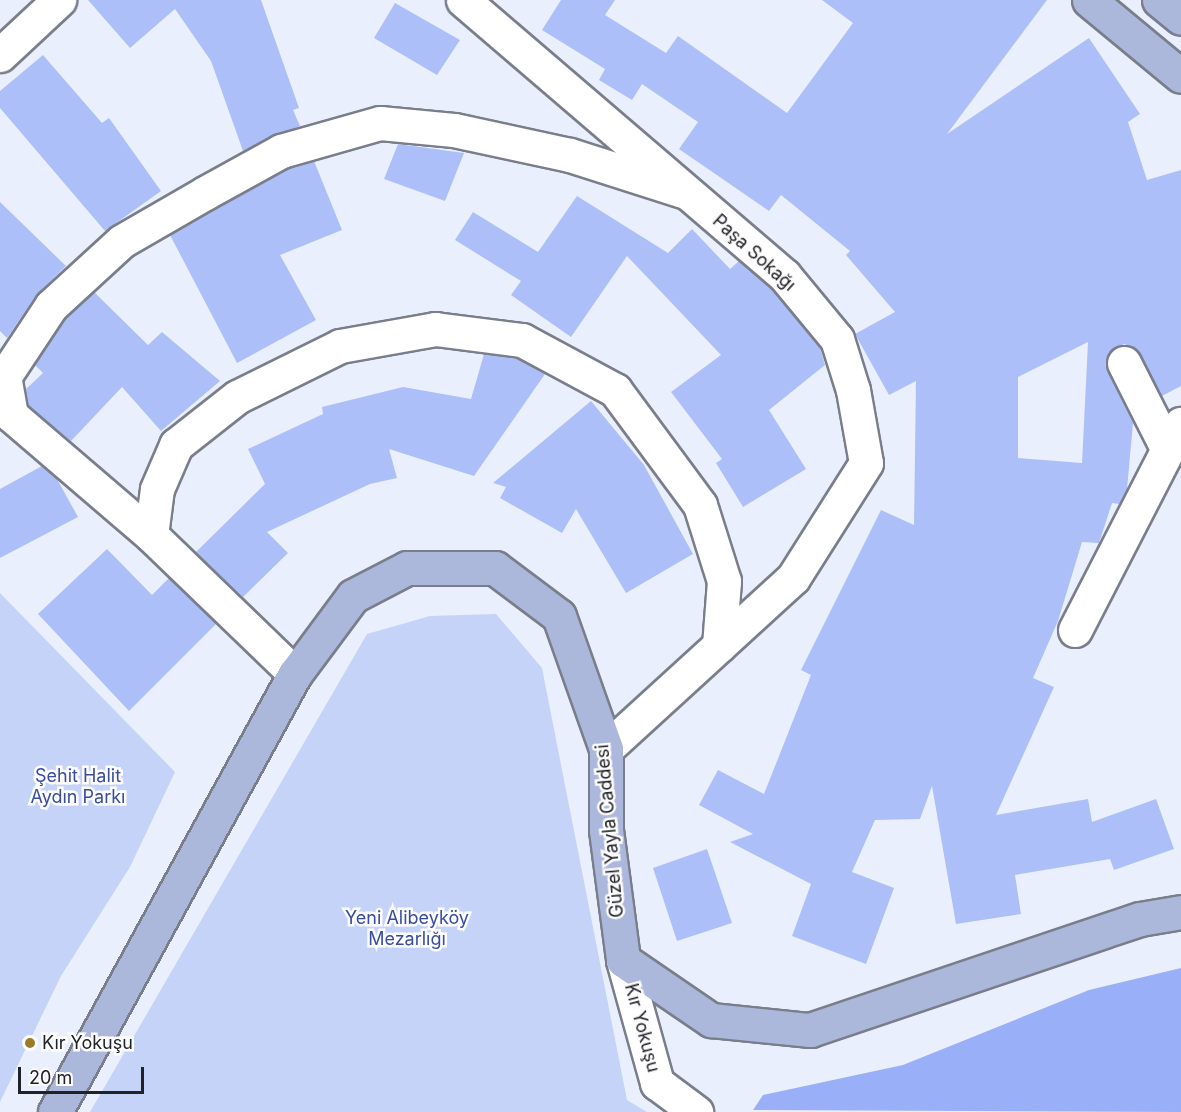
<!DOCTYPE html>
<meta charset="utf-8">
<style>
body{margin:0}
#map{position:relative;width:1181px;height:1112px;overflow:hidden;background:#eaeffd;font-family:Inter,sans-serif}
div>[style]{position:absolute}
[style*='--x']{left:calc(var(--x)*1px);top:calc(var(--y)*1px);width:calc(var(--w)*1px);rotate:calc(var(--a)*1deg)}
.green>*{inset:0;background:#c5d3f9}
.forest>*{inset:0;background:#99aff7}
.building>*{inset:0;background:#acbff9}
.roads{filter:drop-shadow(2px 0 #7a7e8b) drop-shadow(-2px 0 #7a7e8b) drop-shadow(0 2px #7a7e8b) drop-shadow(0 -2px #7a7e8b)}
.minor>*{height:33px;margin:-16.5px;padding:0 16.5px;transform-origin:16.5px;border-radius:16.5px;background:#fff}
.major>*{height:33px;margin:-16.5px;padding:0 16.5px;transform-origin:16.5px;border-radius:16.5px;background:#acb7dc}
.dots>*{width:16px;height:16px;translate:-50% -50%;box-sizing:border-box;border:3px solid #fdfdfd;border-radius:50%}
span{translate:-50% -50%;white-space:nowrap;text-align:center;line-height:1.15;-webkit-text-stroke:5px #fdfdfd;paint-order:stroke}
.street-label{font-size:18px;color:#212227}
.park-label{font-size:18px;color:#394da0}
.poi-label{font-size:18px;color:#212227}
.left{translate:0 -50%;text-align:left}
.scale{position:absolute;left:18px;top:1067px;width:126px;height:27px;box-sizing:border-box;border:3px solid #212227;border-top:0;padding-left:8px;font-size:18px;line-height:21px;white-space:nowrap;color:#212227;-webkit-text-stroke:4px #fdfdfd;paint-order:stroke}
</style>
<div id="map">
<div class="green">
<i style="clip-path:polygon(0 593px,175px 772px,130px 867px,61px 976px,0 1102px)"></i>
<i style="clip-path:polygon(496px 614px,542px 668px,627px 1100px,647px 1112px,90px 1112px,367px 634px,430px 616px)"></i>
</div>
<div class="forest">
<i style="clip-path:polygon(1181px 968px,1181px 1112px,753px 1110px,763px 1095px,903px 1065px,1089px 990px)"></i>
</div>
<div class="building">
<i style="clip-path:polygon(88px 0,261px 0,299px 108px,293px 110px,300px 126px,243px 151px,211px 61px,175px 9px,130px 48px)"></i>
<i style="clip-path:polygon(evenodd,561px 0,615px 0,605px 15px,666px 53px,678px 36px,787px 113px,853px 23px,822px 0,1047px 0,947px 134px,1089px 38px,1140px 114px,1128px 122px,1147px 180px,1181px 170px,1181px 386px,1162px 396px,1135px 348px,1124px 344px,1108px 353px,1107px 371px,1133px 423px,1127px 489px,1119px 504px,1112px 503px,1099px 543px,1082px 542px,1058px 621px,1033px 678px,1054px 687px,996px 815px,1088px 799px,1092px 822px,1156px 799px,1174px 849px,1114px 870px,1110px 859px,1015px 875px,1021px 914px,956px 924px,932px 786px,920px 819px,875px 820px,852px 872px,894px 888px,866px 964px,792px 936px,811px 884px,730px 842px,753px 834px,699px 805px,718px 770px,764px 794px,811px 675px,801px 670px,881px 510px,914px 525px,916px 381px,889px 395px,855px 334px,895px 312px,846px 255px,850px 251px,781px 195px,769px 211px,679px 149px,698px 122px,642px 84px,632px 100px,599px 80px,605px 69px,542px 30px,561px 0,1088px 342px,1082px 463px,1018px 458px,1018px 377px,1088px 342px)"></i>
<i style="clip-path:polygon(395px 3px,460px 40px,437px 75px,374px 38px)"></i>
<i style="clip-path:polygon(43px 55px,102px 123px,109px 118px,161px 191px,105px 231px,0 108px,0 91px)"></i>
<i style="clip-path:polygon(398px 144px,464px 153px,445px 201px,384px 179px)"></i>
<i style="clip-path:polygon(314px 161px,342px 230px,280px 255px,316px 320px,237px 363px,170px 235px,288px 168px)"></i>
<i style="clip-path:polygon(577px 196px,668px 253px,692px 229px,730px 269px,739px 261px,771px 288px,820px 348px,825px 365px,769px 410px,806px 469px,743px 507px,716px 463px,722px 459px,671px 392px,721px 355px,627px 256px,571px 337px,511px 295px,521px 281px,455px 240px,473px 212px,538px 252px)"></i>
<i style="clip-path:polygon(0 202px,66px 266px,36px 295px,7px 338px,0 331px)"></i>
<i style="clip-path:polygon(94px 292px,148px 345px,162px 332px,220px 381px,161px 431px,122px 387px,71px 441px,28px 405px,25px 390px,43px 373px,35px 365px,65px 318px)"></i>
<i style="clip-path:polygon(484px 354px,518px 359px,545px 374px,474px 476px,389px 449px,397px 478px,370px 484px,267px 532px,288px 553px,243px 597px,196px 552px,265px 484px,248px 449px,323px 414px,322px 407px,403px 387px,471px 399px)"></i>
<i style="clip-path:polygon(591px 401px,644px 465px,693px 554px,626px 593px,576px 509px,562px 533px,500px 498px,506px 487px,493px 483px)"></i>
<i style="clip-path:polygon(42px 466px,57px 479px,78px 517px,0 558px,0 489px)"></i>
<i style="clip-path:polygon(107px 549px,152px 595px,169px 578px,216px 624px,129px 711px,38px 614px)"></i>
<i style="clip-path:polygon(707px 849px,732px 923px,677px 941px,653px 868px)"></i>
</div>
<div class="roads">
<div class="minor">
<i style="--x:463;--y:0;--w:423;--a:40.6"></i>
<i style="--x:784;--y:275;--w:83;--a:50.4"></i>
<i style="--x:837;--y:339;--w:53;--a:72.6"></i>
<i style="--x:853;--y:390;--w:74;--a:79.9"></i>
<i style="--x:866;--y:463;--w:136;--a:122.4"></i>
<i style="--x:793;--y:578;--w:253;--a:137.6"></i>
<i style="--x:0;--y:55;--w:81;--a:-43"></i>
<i style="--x:1124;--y:363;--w:95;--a:63.2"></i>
<i style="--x:151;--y:535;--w:46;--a:-82.6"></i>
<i style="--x:157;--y:489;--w:48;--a:-66.6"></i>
<i style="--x:176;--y:445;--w:78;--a:-38.2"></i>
<i style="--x:237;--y:397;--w:115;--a:-26.3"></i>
<i style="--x:340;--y:346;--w:97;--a:-10.1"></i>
<i style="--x:435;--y:329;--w:88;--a:7.2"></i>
<i style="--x:522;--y:340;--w:106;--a:28.3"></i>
<i style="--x:615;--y:390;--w:143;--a:53.5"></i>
<i style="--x:700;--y:505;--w:80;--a:72.5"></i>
<i style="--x:724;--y:581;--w:65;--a:94.4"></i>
<i style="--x:1075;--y:630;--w:232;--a:-62.8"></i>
<i style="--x:295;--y:674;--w:200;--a:-136"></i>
<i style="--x:151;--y:535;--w:184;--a:-139.4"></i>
<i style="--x:11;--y:415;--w:39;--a:-100"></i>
<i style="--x:4;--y:377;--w:85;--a:-56.5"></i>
<i style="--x:51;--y:306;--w:96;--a:-42.5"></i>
<i style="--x:122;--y:241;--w:96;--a:-30"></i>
<i style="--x:205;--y:193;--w:87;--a:-28.9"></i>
<i style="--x:281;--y:151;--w:103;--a:-15.8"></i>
<i style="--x:380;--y:123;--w:74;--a:5.4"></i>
<i style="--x:454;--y:130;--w:119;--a:12.2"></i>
<i style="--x:570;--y:155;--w:119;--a:17.7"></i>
<i style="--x:623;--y:960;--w:128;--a:74.5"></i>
<i style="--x:657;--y:1083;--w:49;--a:36.6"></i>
</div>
<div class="major">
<i style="--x:1089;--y:0;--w:119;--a:39.6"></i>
<i style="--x:1159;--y:0;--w:28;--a:39"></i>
<i style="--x:55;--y:1112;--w:499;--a:-61.3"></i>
<i style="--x:295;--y:674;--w:97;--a:-53.4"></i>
<i style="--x:353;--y:596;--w:61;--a:-27.4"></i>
<i style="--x:407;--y:568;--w:88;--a:0"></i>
<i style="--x:495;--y:568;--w:80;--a:36.9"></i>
<i style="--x:559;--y:616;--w:141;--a:70.5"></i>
<i style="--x:606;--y:749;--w:81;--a:90"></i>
<i style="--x:606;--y:830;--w:131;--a:82.5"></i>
<i style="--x:623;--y:960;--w:107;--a:34.3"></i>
<i style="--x:711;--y:1020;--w:100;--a:5.8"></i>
<i style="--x:810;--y:1030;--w:348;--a:-18.6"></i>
<i style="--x:1140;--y:919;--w:42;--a:-9.7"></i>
</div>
</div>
<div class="dots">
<i style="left:30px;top:1043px;background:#997c25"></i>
</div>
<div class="street-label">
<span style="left:754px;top:253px;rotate:42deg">Paşa Sokağı</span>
<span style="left:610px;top:831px;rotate:-95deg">Güzel Yayla Caddesi</span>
<span style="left:642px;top:1028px;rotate:75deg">Kır Yokuşu</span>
</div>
<div class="park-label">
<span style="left:78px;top:787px">Şehit Halit<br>Aydın Parkı</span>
<span style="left:407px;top:929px">Yeni Alibeyköy<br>Mezarlığı</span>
</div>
<div class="poi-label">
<span class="left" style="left:42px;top:1043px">Kır Yokuşu</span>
</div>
<div class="scale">20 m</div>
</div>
